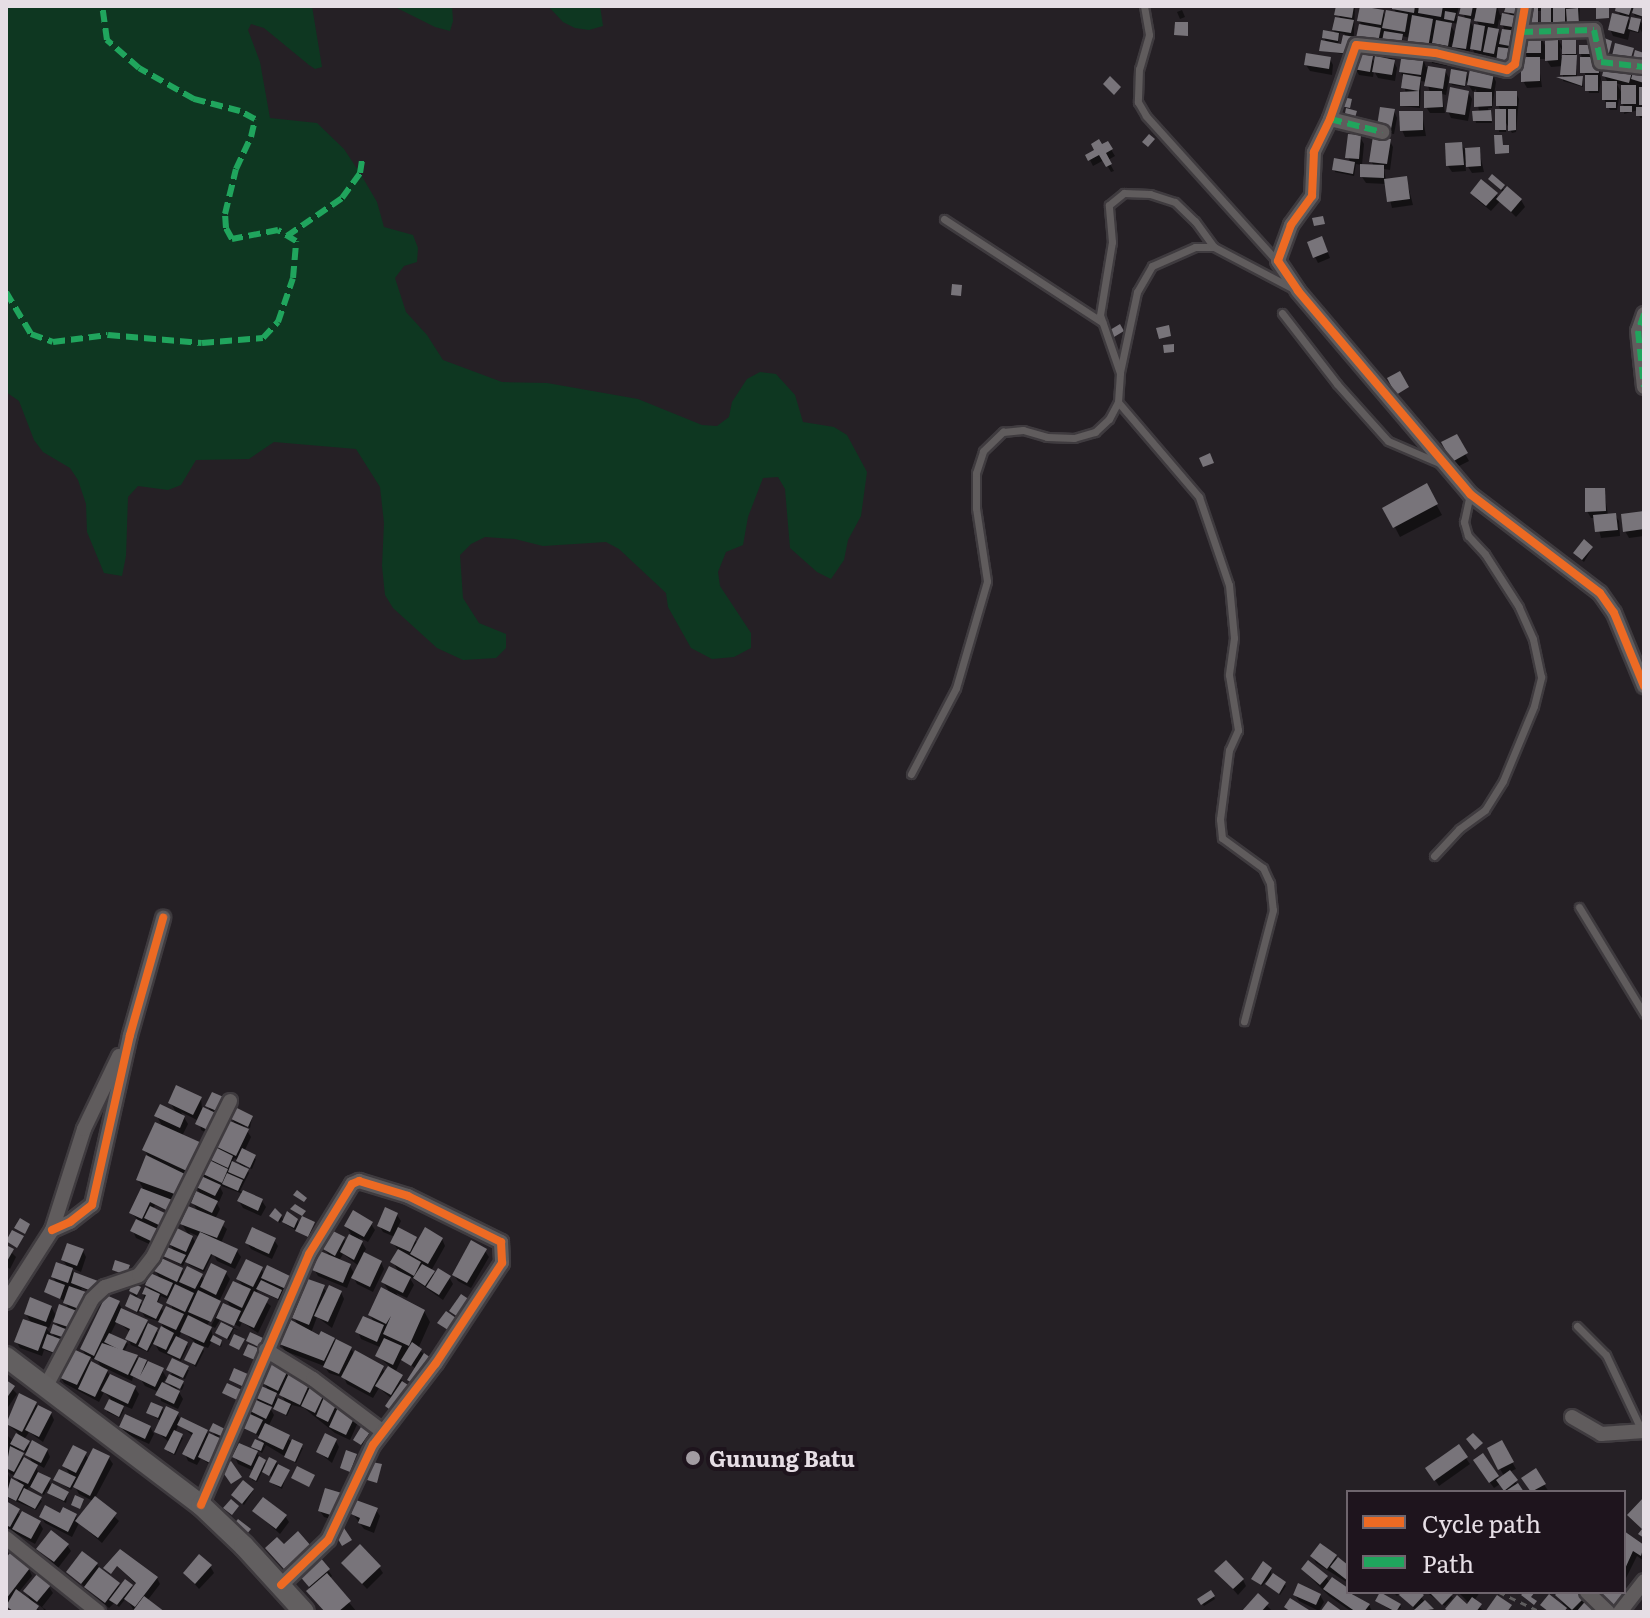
<!DOCTYPE html>
<style>
body{margin:0}
#map{position:relative;width:1650px;height:1618px;overflow:hidden;background:#252025;font-family:Literata,serif}
div>[style]{position:absolute}
[style*='--x']{left:calc(var(--x)*1px);top:calc(var(--y)*1px);width:calc(var(--w)*1px);rotate:calc(var(--a)*1deg)}
.green>*{inset:0;background:#0e3721}
.shadow>*{inset:0;background:#0007}
.building>*{inset:0;background:#78747a}
.path>*{height:3px;margin-top:-1.5px;transform-origin:0;background:repeating-linear-gradient(90deg,#5e5c5d 0 6px,transparent 0 12px)}
.roads{filter:drop-shadow(2px 0 #3f3b3f) drop-shadow(-2px 0 #3f3b3f) drop-shadow(0 2px #3f3b3f) drop-shadow(0 -2px #3f3b3f)}
.lane>*{height:7px;margin:-3.5px;padding:0 3.5px;transform-origin:3.5px;border-radius:3.5px;background:#605c5d}
.street>*{height:14px;margin:-7px;padding:0 7px;transform-origin:7px;border-radius:7px;background:#605c5d}
.secondary>*{height:20px;margin:-10px;padding:0 10px;transform-origin:10px;border-radius:10px;background:#625f60}
.quiet>*{height:6px;margin-top:-3px;transform-origin:0;background:repeating-linear-gradient(90deg,#20a55d 0 12px,transparent 0 18px)}
.cycleway>*{height:8px;margin:-4px;padding:0 4px;transform-origin:4px;border-radius:4px;background:#ed6a23}
.dots>*{width:22px;height:22px;translate:-50% -50%;box-sizing:border-box;border:4px solid #1e141d;border-radius:50%}
span{translate:-50% -50%;white-space:nowrap;text-align:center;line-height:1.15;-webkit-text-stroke:8px #1e141d;paint-order:stroke}
.poi-label{font-size:22px;color:#e6dee5;font-weight:700}
.left{translate:0 -50%;text-align:left}
.frame{position:absolute;inset:0;border:8px solid #e6dee5;pointer-events:none}
.legend{position:absolute;left:1346px;top:1490px;width:280px;height:104px;box-sizing:border-box;background:#1e141d;border:2px solid #6e656d;margin:0;padding:10px 14px;list-style:none;font-size:24px;color:#e6dee5}
.legend li{display:flex;align-items:center;gap:16px;height:40px}
.legend b{width:40px;border:2px solid #6e656d}
</style>
<div id="map">
<div class="green">
<i style="clip-path:polygon(6px 6px,312px 6px,322px 67px,315px 69px,309px 65px,264px 28px,251px 24px,248px 30px,260px 62px,270px 118px,317px 123px,344px 149px,360px 173px,377px 202px,384px 227px,413px 235px,418px 248px,417px 262px,404px 266px,395px 278px,406px 312px,427px 335px,443px 360px,502px 382px,547px 383px,638px 399px,702px 425px,717px 426px,729px 417px,732px 402px,747px 379px,760px 372px,776px 374px,795px 395px,803px 422px,834px 427px,847px 435px,867px 472px,861px 516px,848px 540px,844px 560px,831px 579px,817px 572px,790px 548px,785px 489px,778px 477px,763px 478px,748px 517px,743px 545px,726px 552px,718px 572px,720px 586px,751px 633px,751px 648px,734px 657px,712px 659px,691px 648px,668px 607px,666px 593px,619px 549px,606px 542px,543px 546px,515px 539px,485px 537px,471px 544px,460px 555px,463px 598px,479px 623px,506px 634px,506px 648px,496px 658px,463px 660px,437px 648px,393px 608px,385px 595px,382px 566px,384px 523px,380px 487px,356px 449px,274px 442px,249px 459px,196px 460px,181px 485px,168px 490px,138px 486px,128px 497px,126px 556px,122px 576px,104px 573px,87px 532px,86px 504px,78px 480px,70px 468px,43px 452px,34px 440px,19px 401px,6px 392px)"></i>
<i style="clip-path:polygon(393px 6px,452px 6px,453px 21px,450px 31px,435px 27px)"></i>
<i style="clip-path:polygon(548px 6px,600px 6px,603px 26px,589px 30px,575px 28px,563px 22px)"></i>
</div>
<div class="shadow">
<i style="clip-path:polygon(evenodd,1338px 6px,1355px 7px,1353px 56px,1321px 50px,1327px 43px,1324px 38px,1334px 34px,1336px 19px,1340px 20px,1338px 6px,1340px 33px,1345px 34px,1343px 46px,1338px 45px,1340px 33px)"></i>
<i style="clip-path:polygon(evenodd,1392px 6px,1417px 6px,1420px 11px,1421px 6px,1459px 6px,1456px 18px,1465px 20px,1463px 6px,1497px 6px,1500px 15px,1510px 16px,1508px 6px,1527px 9px,1544px 6px,1546px 10px,1551px 10px,1549px 6px,1564px 6px,1564px 9px,1580px 6px,1579px 26px,1566px 26px,1566px 31px,1544px 30px,1543px 11px,1538px 11px,1539px 30px,1531px 30px,1529px 10px,1524px 9px,1522px 16px,1519px 16px,1520px 30px,1514px 29px,1518px 36px,1516px 49px,1511px 48px,1514px 54px,1512px 66px,1493px 59px,1492px 63px,1478px 60px,1471px 46px,1469px 55px,1458px 53px,1452px 43px,1451px 51px,1438px 49px,1433px 41px,1431px 56px,1413px 51px,1410px 38px,1402px 36px,1404px 48px,1382px 44px,1380px 52px,1370px 55px,1376px 65px,1377px 59px,1388px 60px,1385px 49px,1403px 52px,1403px 55px,1423px 59px,1426px 67px,1445px 71px,1451px 81px,1453px 71px,1466px 73px,1470px 80px,1471px 71px,1493px 75px,1496px 82px,1492px 108px,1488px 108px,1492px 123px,1476px 123px,1474px 113px,1479px 112px,1476px 89px,1473px 92px,1466px 81px,1465px 87px,1452px 85px,1449px 79px,1446px 95px,1442px 94px,1445px 113px,1430px 113px,1426px 107px,1426px 93px,1430px 93px,1427px 82px,1421px 81px,1420px 108px,1402px 106px,1402px 94px,1406px 94px,1401px 71px,1404px 56px,1392px 58px,1397px 68px,1395px 81px,1378px 78px,1374px 71px,1373px 77px,1359px 75px,1355px 68px,1357px 55px,1362px 56px,1357px 43px,1360px 27px,1363px 27px,1359px 21px,1362px 8px,1383px 12px,1386px 18px,1387px 12px,1397px 14px,1392px 6px,1475px 18px,1480px 27px,1475px 30px,1470px 21px,1475px 18px,1392px 6px,1499px 19px,1504px 28px,1502px 39px,1497px 30px,1499px 19px,1392px 6px,1449px 22px,1458px 24px,1456px 35px,1449px 22px)"></i>
<i style="clip-path:polygon(1618px 6px,1641px 9px,1639px 6px,1644px 6px,1644px 18px,1635px 16px,1632px 10px,1630px 17px,1626px 15px,1631px 24px,1640px 21px,1644px 26px,1644px 36px,1640px 29px,1639px 33px,1630px 31px,1628px 40px,1613px 36px,1610px 29px,1620px 17px)"></i>
<i style="clip-path:polygon(1182px 10px,1185px 17px,1180px 19px,1177px 12px)"></i>
<i style="clip-path:polygon(evenodd,1540px 36px,1547px 49px,1557px 37px,1564px 50px,1576px 39px,1577px 79px,1583px 78px,1583px 87px,1563px 81px,1563px 66px,1551px 67px,1546px 59px,1538px 59px,1542px 87px,1527px 88px,1523px 81px,1529px 59px,1525px 53px,1540px 36px,1560px 47px,1567px 57px,1561px 57px,1560px 47px)"></i>
<i style="clip-path:polygon(1595px 47px,1601px 79px,1599px 93px,1589px 93px,1581px 54px)"></i>
<i style="clip-path:polygon(1431px 56px,1448px 62px,1447px 66px,1432px 63px)"></i>
<i style="clip-path:polygon(1330px 59px,1333px 65px,1332px 75px,1310px 71px,1306px 65px)"></i>
<i style="clip-path:polygon(evenodd,1606px 66px,1644px 74px,1644px 118px,1640px 118px,1638px 110px,1624px 114px,1625px 108px,1619px 98px,1617px 110px,1610px 110px,1604px 99px,1608px 83px,1604px 75px,1606px 66px,1616px 83px,1622px 85px,1623px 95px,1616px 83px)"></i>
<i style="clip-path:polygon(1468px 92px,1472px 99px,1468px 121px,1451px 118px,1448px 111px)"></i>
<i style="clip-path:polygon(1516px 93px,1519px 99px,1516px 132px,1512px 133px,1506px 123px,1506px 132px,1499px 132px,1501px 111px,1498px 105px)"></i>
<i style="clip-path:polygon(1394px 111px,1397px 118px,1394px 134px,1383px 133px)"></i>
<i style="clip-path:polygon(1422px 113px,1426px 136px,1405px 137px,1402px 130px)"></i>
<i style="clip-path:polygon(1360px 137px,1364px 144px,1362px 165px,1356px 164px,1354px 176px,1335px 172px,1334px 169px,1351px 163px,1348px 157px)"></i>
<i style="clip-path:polygon(1390px 141px,1393px 147px,1390px 170px,1384px 169px,1386px 181px,1406px 178px,1413px 205px,1392px 208px,1386px 184px,1366px 183px,1362px 177px,1374px 166px,1371px 161px)"></i>
<i style="clip-path:polygon(1107px 143px,1115px 156px,1108px 160px,1114px 171px,1111px 172px,1104px 160px,1093px 166px,1088px 156px)"></i>
<i style="clip-path:polygon(1461px 144px,1465px 150px,1479px 150px,1484px 172px,1472px 173px,1465px 162px,1466px 171px,1452px 172px,1448px 166px)"></i>
<i style="clip-path:polygon(1492px 182px,1521px 200px,1525px 207px,1516px 217px,1500px 201px,1491px 211px,1476px 199px,1472px 193px,1496px 194px,1499px 199px,1504px 193px)"></i>
<i style="clip-path:polygon(1325px 245px,1330px 258px,1318px 263px,1315px 257px)"></i>
<i style="clip-path:polygon(1456px 437px,1469px 461px,1457px 467px,1444px 443px)"></i>
<i style="clip-path:polygon(1426px 486px,1442px 515px,1400px 537px,1385px 508px)"></i>
<i style="clip-path:polygon(1604px 490px,1608px 515px,1615px 515px,1619px 521px,1620px 536px,1601px 538px,1596px 518px,1591px 518px,1587px 511px)"></i>
<i style="clip-path:polygon(1644px 514px,1644px 536px,1629px 538px,1625px 531px)"></i>
<i style="clip-path:polygon(1592px 548px,1584px 562px,1577px 556px)"></i>
<i style="clip-path:polygon(evenodd,213px 1094px,221px 1114px,213px 1110px,220px 1122px,213px 1136px,201px 1130px,199px 1121px,181px 1112px,188px 1124px,182px 1136px,215px 1165px,211px 1159px,221px 1153px,218px 1146px,236px 1126px,232px 1118px,252px 1118px,250px 1128px,244px 1126px,251px 1137px,244px 1152px,256px 1159px,252px 1169px,245px 1166px,249px 1173px,240px 1191px,262px 1201px,266px 1207px,261px 1216px,243px 1208px,239px 1201px,243px 1194px,219px 1185px,223px 1193px,219px 1202px,215px 1200px,220px 1209px,215px 1219px,227px 1229px,221px 1243px,237px 1251px,241px 1257px,235px 1269px,217px 1261px,213px 1253px,204px 1272px,189px 1265px,186px 1259px,183px 1266px,165px 1256px,175px 1253px,170px 1244px,189px 1236px,182px 1224px,198px 1212px,193px 1203px,201px 1195px,196px 1186px,171px 1213px,155px 1205px,153px 1209px,167px 1233px,156px 1228px,163px 1238px,158px 1248px,136px 1238px,133px 1231px,138px 1220px,131px 1213px,143px 1188px,138px 1180px,148px 1156px,144px 1149px,163px 1128px,157px 1116px,177px 1114px,170px 1102px,201px 1098px,202px 1109px,212px 1114px,208px 1106px,213px 1094px,234px 1158px,237px 1159px,242px 1168px,232px 1163px,234px 1158px,213px 1094px,189px 1232px,200px 1237px,196px 1244px,194px 1240px,189px 1232px)"></i>
<i style="clip-path:polygon(397px 1215px,401px 1221px,397px 1229px,418px 1243px,442px 1239px,445px 1246px,431px 1271px,435px 1276px,449px 1277px,453px 1284px,443px 1300px,408px 1275px,414px 1285px,407px 1298px,396px 1293px,401px 1301px,424px 1311px,430px 1322px,418px 1349px,430px 1359px,416px 1386px,409px 1380px,416px 1369px,402px 1358px,395px 1373px,405px 1383px,391px 1412px,387px 1406px,392px 1399px,379px 1388px,373px 1398px,347px 1384px,344px 1378px,329px 1373px,324px 1366px,285px 1351px,281px 1344px,299px 1327px,294px 1318px,323px 1287px,327px 1293px,341px 1292px,344px 1299px,332px 1328px,317px 1317px,311px 1333px,320px 1338px,322px 1334px,351px 1349px,355px 1355px,382px 1368px,385px 1373px,390px 1367px,378px 1356px,382px 1348px,361px 1339px,358px 1332px,375px 1324px,370px 1315px,390px 1293px,383px 1282px,399px 1273px,393px 1262px,399px 1251px,392px 1242px,395px 1237px,383px 1232px,379px 1225px)"></i>
<i style="clip-path:polygon(281px 1216px,284px 1221px,297px 1220px,300px 1226px,313px 1224px,309px 1238px,285px 1224px,282px 1219px,280px 1223px,271px 1217px)"></i>
<i style="clip-path:polygon(evenodd,371px 1224px,375px 1230px,368px 1242px,359px 1237px,366px 1249px,363px 1254px,381px 1262px,384px 1269px,373px 1292px,357px 1284px,352px 1275px,347px 1288px,318px 1276px,314px 1269px,330px 1257px,325px 1249px,344px 1239px,346px 1243px,351px 1234px,346px 1226px,371px 1224px,343px 1254px,359px 1266px,355px 1275px,350px 1266px,339px 1261px,343px 1254px)"></i>
<i style="clip-path:polygon(274px 1240px,278px 1246px,272px 1259px,251px 1249px,247px 1243px)"></i>
<i style="clip-path:polygon(6px 1247px,16px 1257px,10px 1269px,6px 1266px)"></i>
<i style="clip-path:polygon(evenodd,83px 1251px,86px 1257px,81px 1272px,71px 1268px,75px 1275px,98px 1285px,95px 1293px,81px 1288px,88px 1300px,83px 1314px,76px 1312px,80px 1319px,66px 1340px,59px 1337px,63px 1344px,58px 1355px,44px 1350px,42px 1356px,20px 1348px,16px 1341px,32px 1324px,26px 1314px,51px 1307px,57px 1317px,69px 1310px,65px 1301px,46px 1292px,57px 1284px,53px 1277px,68px 1268px,63px 1260px,83px 1251px,53px 1318px,59px 1328px,52px 1333px,56px 1340px,44px 1326px,49px 1328px,53px 1318px)"></i>
<i style="clip-path:polygon(485px 1251px,489px 1257px,471px 1288px,458px 1281px,454px 1275px)"></i>
<i style="clip-path:polygon(261px 1269px,265px 1275px,290px 1278px,289px 1295px,283px 1292px,279px 1300px,258px 1290px,256px 1294px,271px 1306px,258px 1333px,242px 1322px,240px 1327px,221px 1318px,215px 1328px,211px 1326px,222px 1305px,232px 1309px,226px 1299px,244px 1288px,238px 1279px)"></i>
<i style="clip-path:polygon(evenodd,155px 1270px,182px 1270px,185px 1275px,201px 1275px,205px 1281px,226px 1273px,230px 1279px,205px 1330px,211px 1328px,213px 1338px,222px 1344px,221px 1347px,212px 1341px,208px 1348px,200px 1345px,204px 1351px,196px 1367px,187px 1360px,195px 1342px,182px 1331px,178px 1339px,188px 1346px,181px 1361px,159px 1351px,154px 1342px,148px 1352px,131px 1345px,128px 1339px,131px 1333px,117px 1321px,110px 1335px,128px 1344px,124px 1352px,162px 1370px,168px 1380px,172px 1373px,168px 1370px,189px 1370px,185px 1379px,179px 1377px,184px 1385px,182px 1390px,176px 1387px,183px 1399px,178px 1409px,161px 1401px,159px 1392px,145px 1386px,140px 1378px,133px 1377px,132px 1381px,105px 1368px,110px 1376px,135px 1388px,139px 1394px,132px 1409px,120px 1404px,124px 1410px,120px 1418px,107px 1412px,111px 1399px,104px 1392px,99px 1402px,64px 1383px,60px 1376px,87px 1357px,82px 1349px,119px 1303px,123px 1311px,146px 1322px,160px 1335px,163px 1327px,161px 1322px,145px 1317px,140px 1309px,138px 1313px,127px 1306px,136px 1299px,131px 1291px,139px 1288px,137px 1299px,143px 1305px,144px 1293px,151px 1292px,147px 1285px,160px 1279px,155px 1270px,161px 1296px,170px 1300px,173px 1311px,165px 1313px,157px 1304px,161px 1296px,155px 1270px,88px 1357px,98px 1361px,102px 1369px,93px 1365px,88px 1357px,155px 1270px,166px 1378px,172px 1389px,162px 1385px,166px 1378px)"></i>
<i style="clip-path:polygon(221px 1322px,239px 1330px,234px 1329px,229px 1340px,218px 1333px)"></i>
<i style="clip-path:polygon(evenodd,274px 1361px,310px 1382px,359px 1420px,350px 1440px,335px 1433px,304px 1408px,292px 1405px,287px 1416px,268px 1404px,274px 1415px,268px 1427px,303px 1448px,296px 1463px,266px 1445px,262px 1453px,255px 1449px,256px 1442px,265px 1446px,259px 1436px,243px 1427px,248px 1409px,260px 1404px,256px 1396px,269px 1392px,264px 1382px,274px 1361px,274px 1392px,282px 1396px,286px 1403px,277px 1399px,274px 1392px)"></i>
<i style="clip-path:polygon(6px 1382px,17px 1394px,6px 1410px)"></i>
<i style="clip-path:polygon(evenodd,20px 1396px,51px 1413px,54px 1420px,43px 1442px,29px 1432px,24px 1440px,31px 1447px,47px 1450px,50px 1457px,44px 1468px,35px 1463px,39px 1475px,49px 1480px,50px 1484px,68px 1493px,66px 1503px,51px 1495px,47px 1489px,44px 1495px,29px 1487px,27px 1490px,42px 1501px,36px 1510px,6px 1497px,6px 1434px,14px 1442px,18px 1433px,6px 1423px,20px 1396px,19px 1449px,28px 1454px,33px 1464px,26px 1461px,19px 1449px,20px 1396px,6px 1471px,15px 1476px,22px 1487px,13px 1482px,6px 1471px)"></i>
<i style="clip-path:polygon(162px 1409px,165px 1414px,177px 1413px,180px 1419px,216px 1438px,212px 1430px,224px 1430px,223px 1438px,218px 1435px,224px 1447px,214px 1468px,201px 1458px,197px 1465px,188px 1461px,185px 1454px,193px 1436px,179px 1424px,175px 1432px,183px 1438px,175px 1455px,168px 1452px,170px 1443px,156px 1431px,161px 1421px,148px 1413px)"></i>
<i style="clip-path:polygon(365px 1425px,373px 1432px,363px 1446px,355px 1440px)"></i>
<i style="clip-path:polygon(121px 1427px,150px 1427px,154px 1434px,149px 1444px,125px 1433px)"></i>
<i style="clip-path:polygon(336px 1441px,339px 1447px,332px 1463px,318px 1452px)"></i>
<i style="clip-path:polygon(1501px 1443px,1516px 1469px,1509px 1472px,1522px 1492px,1507px 1492px,1500px 1484px,1494px 1488px,1479px 1467px,1483px 1456px,1499px 1480px,1504px 1476px,1489px 1449px)"></i>
<i style="clip-path:polygon(1458px 1447px,1470px 1464px,1439px 1486px,1432px 1475px)"></i>
<i style="clip-path:polygon(257px 1453px,267px 1466px,275px 1462px,288px 1471px,282px 1489px,273px 1484px,273px 1478px,263px 1470px,257px 1482px,252px 1480px,254px 1471px,238px 1464px,235px 1457px)"></i>
<i style="clip-path:polygon(85px 1454px,89px 1460px,109px 1458px,113px 1464px,95px 1498px,119px 1521px,102px 1543px,79px 1523px,72px 1537px,45px 1523px,41px 1517px,76px 1516px,77px 1519px,93px 1501px,79px 1494px,74px 1485px,71px 1490px,56px 1480px,71px 1477px,65px 1466px)"></i>
<i style="clip-path:polygon(1535px 1471px,1549px 1492px,1532px 1492px,1527px 1485px)"></i>
<i style="clip-path:polygon(327px 1490px,341px 1522px,324px 1517px,320px 1511px)"></i>
<i style="clip-path:polygon(253px 1491px,244px 1505px,235px 1497px)"></i>
<i style="clip-path:polygon(6px 1504px,22px 1516px,39px 1522px,43px 1529px,35px 1544px,6px 1528px)"></i>
<i style="clip-path:polygon(376px 1510px,380px 1516px,374px 1533px,364px 1529px,353px 1514px)"></i>
<i style="clip-path:polygon(254px 1511px,285px 1516px,289px 1522px,280px 1534px)"></i>
<i style="clip-path:polygon(1625px 1534px,1644px 1548px,1644px 1561px,1637px 1556px,1625px 1580px)"></i>
<i style="clip-path:polygon(67px 1545px,71px 1551px,58px 1568px,39px 1549px)"></i>
<i style="clip-path:polygon(283px 1547px,309px 1547px,313px 1554px,289px 1574px,278px 1562px)"></i>
<i style="clip-path:polygon(1312px 1556px,1335px 1557px,1348px 1567px,1348px 1583px,1316px 1563px)"></i>
<i style="clip-path:polygon(6px 1561px,29px 1569px,32px 1576px,18px 1593px,33px 1605px,26px 1592px,49px 1587px,53px 1593px,42px 1607px,49px 1612px,42px 1612px,44px 1609px,34px 1601px,40px 1612px,12px 1612px,6px 1604px)"></i>
<i style="clip-path:polygon(113px 1562px,157px 1578px,160px 1584px,147px 1601px,161px 1612px,135px 1612px,126px 1598px,119px 1607px,114px 1603px,109px 1608px,69px 1573px,96px 1564px,121px 1588px,131px 1586px,133px 1590px,137px 1585px)"></i>
<i style="clip-path:polygon(343px 1563px,379px 1567px,383px 1573px,367px 1589px)"></i>
<i style="clip-path:polygon(210px 1566px,214px 1573px,199px 1589px,185px 1573px)"></i>
<i style="clip-path:polygon(1271px 1569px,1271px 1574px,1286px 1586px,1280px 1595px,1266px 1581px,1262px 1586px,1255px 1581px)"></i>
<i style="clip-path:polygon(328px 1570px,332px 1576px,329px 1579px,357px 1612px,325px 1612px,305px 1581px)"></i>
<i style="clip-path:polygon(1303px 1570px,1326px 1577px,1330px 1583px,1369px 1605px,1372px 1611px,1352px 1612px,1329px 1596px)"></i>
<i style="clip-path:polygon(1217px 1571px,1243px 1580px,1246px 1586px,1238px 1595px)"></i>
<i style="clip-path:polygon(1211px 1592px,1215px 1599px,1204px 1606px,1199px 1599px)"></i>
<i style="clip-path:polygon(1393px 1592px,1417px 1592px,1433px 1612px,1417px 1612px,1400px 1592px,1397px 1596px)"></i>
<i style="clip-path:polygon(1426px 1592px,1448px 1592px,1453px 1598px,1445px 1606px)"></i>
<i style="clip-path:polygon(1458px 1592px,1480px 1592px,1474px 1601px,1484px 1612px,1449px 1612px,1474px 1608px)"></i>
<i style="clip-path:polygon(1561px 1592px,1581px 1592px,1603px 1612px,1572px 1612px,1563px 1604px,1558px 1595px)"></i>
<i style="clip-path:polygon(1295px 1595px,1320px 1595px,1324px 1602px,1319px 1611px,1299px 1601px)"></i>
<i style="clip-path:polygon(1258px 1596px,1272px 1611px,1244px 1612px)"></i>
<i style="clip-path:polygon(1377px 1601px,1400px 1605px,1401px 1608px,1393px 1612px)"></i>
</div>
<div class="building">
<i style="clip-path:polygon(1336px 6px,1354px 6px,1352px 18px,1334px 15px)"></i>
<i style="clip-path:polygon(1360px 6px,1384px 10px,1381px 25px,1357px 21px)"></i>
<i style="clip-path:polygon(1392px 6px,1415px 6px,1414px 13px,1392px 9px)"></i>
<i style="clip-path:polygon(1419px 6px,1443px 6px,1441px 17px,1418px 13px)"></i>
<i style="clip-path:polygon(1461px 6px,1473px 6px,1471px 16px,1459px 14px)"></i>
<i style="clip-path:polygon(1477px 6px,1497px 6px,1494px 24px,1474px 21px)"></i>
<i style="clip-path:polygon(1506px 6px,1523px 6px,1522px 15px,1504px 12px)"></i>
<i style="clip-path:polygon(1596px 6px,1609px 6px,1609px 18px,1596px 19px)"></i>
<i style="clip-path:polygon(1616px 6px,1632px 6px,1629px 15px,1615px 11px)"></i>
<i style="clip-path:polygon(1634px 6px,1644px 8px,1644px 17px,1632px 13px)"></i>
<i style="clip-path:polygon(1527px 7px,1538px 7px,1538px 28px,1527px 28px)"></i>
<i style="clip-path:polygon(1551px 7px,1551px 28px,1541px 28px,1541px 8px)"></i>
<i style="clip-path:polygon(1553px 8px,1565px 8px,1565px 29px,1553px 29px)"></i>
<i style="clip-path:polygon(1578px 8px,1579px 24px,1567px 24px,1566px 9px)"></i>
<i style="clip-path:polygon(1386px 10px,1408px 14px,1405px 32px,1382px 28px)"></i>
<i style="clip-path:polygon(1445px 11px,1456px 13px,1454px 21px,1444px 19px)"></i>
<i style="clip-path:polygon(1502px 13px,1521px 17px,1519px 28px,1500px 25px)"></i>
<i style="clip-path:polygon(1612px 13px,1629px 17px,1624px 34px,1608px 30px)"></i>
<i style="clip-path:polygon(1412px 15px,1433px 19px,1428px 48px,1407px 45px)"></i>
<i style="clip-path:polygon(1458px 16px,1471px 19px,1466px 49px,1452px 47px)"></i>
<i style="clip-path:polygon(1335px 17px,1354px 20px,1351px 33px,1332px 30px)"></i>
<i style="clip-path:polygon(1631px 17px,1641px 19px,1638px 32px,1628px 29px)"></i>
<i style="clip-path:polygon(1436px 20px,1452px 23px,1448px 46px,1432px 43px)"></i>
<i style="clip-path:polygon(1175px 22px,1188px 22px,1188px 36px,1174px 35px)"></i>
<i style="clip-path:polygon(1359px 24px,1381px 28px,1377px 47px,1355px 43px)"></i>
<i style="clip-path:polygon(1474px 24px,1485px 26px,1481px 51px,1470px 49px)"></i>
<i style="clip-path:polygon(1488px 27px,1499px 29px,1494px 54px,1483px 52px)"></i>
<i style="clip-path:polygon(1502px 29px,1518px 31px,1515px 47px,1499px 44px)"></i>
<i style="clip-path:polygon(1323px 30px,1339px 33px,1338px 41px,1322px 38px)"></i>
<i style="clip-path:polygon(1384px 31px,1403px 34px,1400px 50px,1381px 46px)"></i>
<i style="clip-path:polygon(1541px 34px,1541px 53px,1523px 53px,1523px 35px)"></i>
<i style="clip-path:polygon(1576px 34px,1576px 54px,1562px 54px,1562px 35px)"></i>
<i style="clip-path:polygon(1343px 35px,1355px 37px,1352px 54px,1319px 51px,1321px 40px,1341px 44px)"></i>
<i style="clip-path:polygon(1558px 35px,1558px 60px,1545px 61px,1545px 36px)"></i>
<i style="clip-path:polygon(1604px 38px,1612px 41px,1609px 53px,1600px 51px)"></i>
<i style="clip-path:polygon(1615px 43px,1634px 48px,1630px 61px,1612px 56px)"></i>
<i style="clip-path:polygon(1579px 45px,1597px 45px,1597px 54px,1579px 54px)"></i>
<i style="clip-path:polygon(1498px 47px,1514px 49px,1511px 64px,1496px 62px)"></i>
<i style="clip-path:polygon(1635px 50px,1644px 53px,1644px 66px,1632px 62px)"></i>
<i style="clip-path:polygon(1306px 53px,1331px 57px,1329px 69px,1304px 65px)"></i>
<i style="clip-path:polygon(1356px 53px,1373px 56px,1370px 72px,1353px 69px)"></i>
<i style="clip-path:polygon(1402px 53px,1424px 57px,1421px 75px,1399px 72px)"></i>
<i style="clip-path:polygon(1562px 55px,1577px 55px,1576px 75px,1560px 75px)"></i>
<i style="clip-path:polygon(1375px 56px,1395px 60px,1392px 75px,1372px 72px)"></i>
<i style="clip-path:polygon(1521px 57px,1540px 57px,1540px 81px,1521px 82px)"></i>
<i style="clip-path:polygon(1580px 57px,1598px 57px,1599px 73px,1580px 73px)"></i>
<i style="clip-path:polygon(1605px 64px,1632px 72px,1629px 83px,1602px 76px)"></i>
<i style="clip-path:polygon(1428px 66px,1446px 69px,1443px 89px,1424px 86px)"></i>
<i style="clip-path:polygon(1451px 69px,1467px 72px,1465px 86px,1449px 83px)"></i>
<i style="clip-path:polygon(1470px 69px,1494px 73px,1491px 89px,1467px 85px)"></i>
<i style="clip-path:polygon(1634px 69px,1644px 71px,1644px 83px,1631px 79px)"></i>
<i style="clip-path:polygon(1403px 74px,1421px 77px,1419px 91px,1401px 88px)"></i>
<i style="clip-path:polygon(1585px 75px,1598px 75px,1598px 91px,1585px 91px)"></i>
<i style="clip-path:polygon(1110px 76px,1121px 87px,1114px 95px,1103px 84px)"></i>
<i style="clip-path:polygon(1583px 76px,1582px 86px,1556px 77px)"></i>
<i style="clip-path:polygon(1602px 81px,1617px 81px,1617px 100px,1602px 100px)"></i>
<i style="clip-path:polygon(1621px 85px,1636px 85px,1636px 104px,1621px 104px)"></i>
<i style="clip-path:polygon(1450px 87px,1469px 91px,1465px 115px,1446px 112px)"></i>
<i style="clip-path:polygon(1639px 87px,1644px 87px,1644px 105px,1639px 105px)"></i>
<i style="clip-path:polygon(1419px 91px,1419px 106px,1400px 106px,1400px 92px)"></i>
<i style="clip-path:polygon(1424px 91px,1442px 91px,1443px 107px,1424px 108px)"></i>
<i style="clip-path:polygon(1496px 91px,1517px 91px,1517px 106px,1496px 106px)"></i>
<i style="clip-path:polygon(1474px 92px,1492px 92px,1492px 106px,1474px 107px)"></i>
<i style="clip-path:polygon(1343px 97px,1352px 99px,1350px 108px,1341px 106px)"></i>
<i style="clip-path:polygon(1606px 102px,1616px 102px,1616px 108px,1606px 108px)"></i>
<i style="clip-path:polygon(1620px 106px,1632px 106px,1632px 112px,1620px 112px)"></i>
<i style="clip-path:polygon(1380px 107px,1395px 109px,1391px 129px,1377px 126px)"></i>
<i style="clip-path:polygon(1636px 107px,1644px 107px,1644px 116px,1636px 116px)"></i>
<i style="clip-path:polygon(1346px 108px,1357px 111px,1354px 121px,1344px 119px)"></i>
<i style="clip-path:polygon(1495px 109px,1506px 109px,1506px 130px,1495px 130px)"></i>
<i style="clip-path:polygon(1508px 109px,1516px 109px,1516px 130px,1508px 131px)"></i>
<i style="clip-path:polygon(1491px 110px,1492px 121px,1473px 121px,1472px 111px)"></i>
<i style="clip-path:polygon(1399px 111px,1423px 111px,1423px 130px,1400px 131px)"></i>
<i style="clip-path:polygon(1149px 134px,1155px 139px,1148px 147px,1142px 142px)"></i>
<i style="clip-path:polygon(1348px 134px,1361px 135px,1359px 159px,1345px 158px)"></i>
<i style="clip-path:polygon(1494px 135px,1502px 135px,1503px 145px,1509px 145px,1509px 153px,1495px 154px)"></i>
<i style="clip-path:polygon(1373px 136px,1391px 139px,1387px 164px,1369px 162px)"></i>
<i style="clip-path:polygon(1099px 139px,1102px 144px,1108px 141px,1113px 149px,1106px 153px,1112px 164px,1106px 167px,1099px 155px,1088px 161px,1085px 155px,1094px 150px,1091px 144px)"></i>
<i style="clip-path:polygon(1462px 142px,1464px 165px,1446px 166px,1445px 143px)"></i>
<i style="clip-path:polygon(1480px 147px,1481px 166px,1466px 167px,1465px 148px)"></i>
<i style="clip-path:polygon(1334px 158px,1355px 162px,1353px 174px,1332px 170px)"></i>
<i style="clip-path:polygon(1360px 164px,1384px 165px,1384px 178px,1360px 177px)"></i>
<i style="clip-path:polygon(1492px 174px,1505px 185px,1501px 190px,1488px 179px)"></i>
<i style="clip-path:polygon(1407px 176px,1410px 199px,1387px 202px,1384px 179px)"></i>
<i style="clip-path:polygon(1481px 179px,1498px 193px,1486px 206px,1470px 193px)"></i>
<i style="clip-path:polygon(1507px 186px,1522px 199px,1511px 212px,1496px 199px)"></i>
<i style="clip-path:polygon(1323px 216px,1325px 224px,1314px 226px,1312px 218px)"></i>
<i style="clip-path:polygon(1322px 236px,1328px 252px,1313px 258px,1307px 242px)"></i>
<i style="clip-path:polygon(952px 284px,962px 285px,961px 296px,951px 295px)"></i>
<i style="clip-path:polygon(1120px 324px,1124px 331px,1114px 337px,1110px 330px)"></i>
<i style="clip-path:polygon(1169px 325px,1171px 336px,1159px 339px,1156px 328px)"></i>
<i style="clip-path:polygon(1174px 344px,1174px 352px,1164px 353px,1163px 345px)"></i>
<i style="clip-path:polygon(1400px 371px,1409px 387px,1396px 395px,1387px 378px)"></i>
<i style="clip-path:polygon(1457px 434px,1468px 453px,1452px 462px,1441px 442px)"></i>
<i style="clip-path:polygon(1210px 453px,1214px 463px,1203px 467px,1199px 458px)"></i>
<i style="clip-path:polygon(1427px 483px,1438px 504px,1393px 528px,1382px 508px)"></i>
<i style="clip-path:polygon(1585px 488px,1605px 488px,1606px 511px,1585px 512px)"></i>
<i style="clip-path:polygon(1644px 511px,1644px 529px,1623px 532px,1621px 514px)"></i>
<i style="clip-path:polygon(1616px 513px,1618px 530px,1595px 532px,1593px 515px)"></i>
<i style="clip-path:polygon(1584px 539px,1593px 547px,1582px 560px,1573px 553px)"></i>
<i style="clip-path:polygon(176px 1085px,202px 1097px,193px 1115px,168px 1103px)"></i>
<i style="clip-path:polygon(212px 1092px,226px 1098px,219px 1112px,205px 1106px)"></i>
<i style="clip-path:polygon(160px 1104px,185px 1116px,180px 1128px,154px 1116px)"></i>
<i style="clip-path:polygon(203px 1107px,218px 1114px,210px 1131px,195px 1124px)"></i>
<i style="clip-path:polygon(235px 1107px,253px 1116px,248px 1127px,229px 1118px)"></i>
<i style="clip-path:polygon(230px 1121px,249px 1129px,236px 1156px,215px 1146px)"></i>
<i style="clip-path:polygon(155px 1122px,204px 1144px,191px 1173px,142px 1150px)"></i>
<i style="clip-path:polygon(215px 1147px,233px 1156px,228px 1168px,209px 1159px)"></i>
<i style="clip-path:polygon(242px 1148px,256px 1155px,250px 1168px,236px 1161px)"></i>
<i style="clip-path:polygon(146px 1155px,189px 1176px,180px 1196px,136px 1180px)"></i>
<i style="clip-path:polygon(207px 1159px,228px 1169px,222px 1183px,201px 1173px)"></i>
<i style="clip-path:polygon(232px 1161px,249px 1169px,244px 1179px,228px 1172px)"></i>
<i style="clip-path:polygon(227px 1173px,243px 1180px,238px 1191px,222px 1184px)"></i>
<i style="clip-path:polygon(199px 1175px,221px 1185px,215px 1196px,194px 1186px)"></i>
<i style="clip-path:polygon(141px 1188px,175px 1201px,170px 1212px,150px 1202px,142px 1219px,129px 1213px)"></i>
<i style="clip-path:polygon(243px 1190px,263px 1199px,258px 1211px,237px 1201px)"></i>
<i style="clip-path:polygon(297px 1190px,307px 1198px,304px 1202px,293px 1195px)"></i>
<i style="clip-path:polygon(196px 1191px,218px 1201px,212px 1213px,191px 1203px)"></i>
<i style="clip-path:polygon(295px 1204px,306px 1211px,302px 1216px,290px 1209px)"></i>
<i style="clip-path:polygon(150px 1206px,169px 1215px,163px 1227px,144px 1218px)"></i>
<i style="clip-path:polygon(188px 1206px,225px 1221px,217px 1238px,180px 1224px)"></i>
<i style="clip-path:polygon(385px 1207px,398px 1213px,390px 1232px,377px 1226px)"></i>
<i style="clip-path:polygon(275px 1208px,282px 1215px,278px 1222px,269px 1216px)"></i>
<i style="clip-path:polygon(353px 1210px,373px 1222px,364px 1237px,344px 1226px)"></i>
<i style="clip-path:polygon(287px 1211px,298px 1219px,294px 1228px,282px 1222px)"></i>
<i style="clip-path:polygon(302px 1216px,315px 1222px,308px 1237px,295px 1231px)"></i>
<i style="clip-path:polygon(20px 1218px,30px 1224px,25px 1234px,14px 1228px)"></i>
<i style="clip-path:polygon(136px 1219px,160px 1230px,155px 1243px,130px 1231px)"></i>
<i style="clip-path:polygon(175px 1227px,193px 1236px,186px 1252px,168px 1244px)"></i>
<i style="clip-path:polygon(252px 1227px,276px 1238px,269px 1254px,245px 1243px)"></i>
<i style="clip-path:polygon(398px 1227px,417px 1237px,410px 1252px,390px 1243px)"></i>
<i style="clip-path:polygon(425px 1227px,443px 1238px,428px 1264px,410px 1254px)"></i>
<i style="clip-path:polygon(12px 1230px,24px 1236px,17px 1248px,6px 1241px)"></i>
<i style="clip-path:polygon(333px 1231px,345px 1237px,335px 1256px,323px 1249px)"></i>
<i style="clip-path:polygon(200px 1232px,238px 1249px,231px 1264px,211px 1254px,203px 1270px,185px 1262px)"></i>
<i style="clip-path:polygon(349px 1234px,363px 1241px,354px 1260px,340px 1252px)"></i>
<i style="clip-path:polygon(471px 1240px,487px 1249px,467px 1283px,452px 1275px)"></i>
<i style="clip-path:polygon(67px 1243px,84px 1249px,77px 1266px,61px 1260px)"></i>
<i style="clip-path:polygon(6px 1245px,14px 1249px,6px 1263px)"></i>
<i style="clip-path:polygon(167px 1247px,186px 1255px,181px 1264px,163px 1256px)"></i>
<i style="clip-path:polygon(398px 1249px,421px 1262px,414px 1276px,390px 1262px)"></i>
<i style="clip-path:polygon(320px 1251px,351px 1264px,343px 1283px,312px 1270px)"></i>
<i style="clip-path:polygon(364px 1252px,382px 1261px,370px 1287px,351px 1278px)"></i>
<i style="clip-path:polygon(159px 1257px,183px 1268px,177px 1282px,152px 1270px)"></i>
<i style="clip-path:polygon(246px 1259px,263px 1267px,253px 1287px,236px 1279px)"></i>
<i style="clip-path:polygon(115px 1260px,130px 1265px,126px 1275px,112px 1270px)"></i>
<i style="clip-path:polygon(56px 1262px,73px 1268px,68px 1283px,51px 1277px)"></i>
<i style="clip-path:polygon(211px 1263px,227px 1271px,216px 1295px,200px 1287px)"></i>
<i style="clip-path:polygon(422px 1264px,435px 1271px,425px 1286px,413px 1278px)"></i>
<i style="clip-path:polygon(267px 1265px,292px 1277px,286px 1289px,261px 1278px)"></i>
<i style="clip-path:polygon(187px 1266px,203px 1274px,195px 1289px,179px 1282px)"></i>
<i style="clip-path:polygon(389px 1266px,411px 1277px,403px 1293px,381px 1282px)"></i>
<i style="clip-path:polygon(438px 1268px,451px 1276px,439px 1295px,426px 1287px)"></i>
<i style="clip-path:polygon(74px 1272px,98px 1281px,94px 1292px,71px 1283px)"></i>
<i style="clip-path:polygon(150px 1273px,173px 1283px,167px 1296px,145px 1285px)"></i>
<i style="clip-path:polygon(49px 1279px,65px 1285px,60px 1299px,44px 1292px)"></i>
<i style="clip-path:polygon(308px 1279px,325px 1285px,309px 1325px,292px 1318px)"></i>
<i style="clip-path:polygon(261px 1280px,282px 1290px,278px 1299px,256px 1289px)"></i>
<i style="clip-path:polygon(233px 1281px,251px 1289px,242px 1308px,224px 1299px)"></i>
<i style="clip-path:polygon(133px 1283px,141px 1287px,137px 1295px,129px 1291px)"></i>
<i style="clip-path:polygon(175px 1284px,194px 1293px,185px 1312px,166px 1303px)"></i>
<i style="clip-path:polygon(329px 1285px,342px 1291px,328px 1322px,314px 1316px)"></i>
<i style="clip-path:polygon(69px 1286px,86px 1292px,79px 1309px,63px 1303px)"></i>
<i style="clip-path:polygon(145px 1287px,160px 1294px,157px 1302px,163px 1305px,156px 1319px,139px 1311px,146px 1295px,142px 1294px)"></i>
<i style="clip-path:polygon(381px 1287px,425px 1310px,409px 1346px,383px 1334px,391px 1316px,386px 1324px,368px 1315px)"></i>
<i style="clip-path:polygon(198px 1290px,221px 1301px,211px 1322px,188px 1312px)"></i>
<i style="clip-path:polygon(254px 1291px,269px 1298px,254px 1328px,239px 1321px)"></i>
<i style="clip-path:polygon(130px 1294px,142px 1300px,137px 1312px,125px 1306px)"></i>
<i style="clip-path:polygon(461px 1294px,470px 1300px,458px 1317px,449px 1311px)"></i>
<i style="clip-path:polygon(106px 1295px,120px 1301px,94px 1356px,80px 1349px)"></i>
<i style="clip-path:polygon(30px 1297px,52px 1306px,46px 1322px,24px 1314px)"></i>
<i style="clip-path:polygon(223px 1303px,241px 1311px,234px 1326px,216px 1318px)"></i>
<i style="clip-path:polygon(59px 1304px,77px 1311px,71px 1328px,53px 1322px)"></i>
<i style="clip-path:polygon(166px 1306px,184px 1314px,176px 1330px,158px 1322px)"></i>
<i style="clip-path:polygon(121px 1308px,148px 1320px,136px 1344px,125px 1339px,130px 1329px,115px 1322px)"></i>
<i style="clip-path:polygon(446px 1311px,456px 1318px,448px 1330px,437px 1323px)"></i>
<i style="clip-path:polygon(188px 1315px,212px 1327px,204px 1343px,180px 1332px)"></i>
<i style="clip-path:polygon(363px 1316px,384px 1325px,377px 1342px,355px 1332px)"></i>
<i style="clip-path:polygon(23px 1319px,47px 1327px,38px 1351px,14px 1342px)"></i>
<i style="clip-path:polygon(291px 1320px,319px 1335px,321px 1331px,335px 1338px,324px 1361px,279px 1344px)"></i>
<i style="clip-path:polygon(221px 1322px,233px 1328px,227px 1339px,215px 1333px)"></i>
<i style="clip-path:polygon(148px 1323px,158px 1328px,147px 1351px,138px 1346px)"></i>
<i style="clip-path:polygon(53px 1324px,68px 1330px,65px 1338px,50px 1333px)"></i>
<i style="clip-path:polygon(161px 1326px,174px 1333px,166px 1350px,153px 1344px)"></i>
<i style="clip-path:polygon(250px 1332px,263px 1338px,259px 1347px,246px 1341px)"></i>
<i style="clip-path:polygon(109px 1333px,127px 1341px,122px 1351px,104px 1342px)"></i>
<i style="clip-path:polygon(47px 1334px,63px 1340px,57px 1354px,42px 1348px)"></i>
<i style="clip-path:polygon(234px 1334px,245px 1339px,239px 1350px,229px 1345px)"></i>
<i style="clip-path:polygon(213px 1335px,222px 1340px,220px 1346px,210px 1341px)"></i>
<i style="clip-path:polygon(176px 1336px,188px 1342px,180px 1359px,167px 1353px)"></i>
<i style="clip-path:polygon(384px 1338px,402px 1346px,393px 1365px,375px 1356px)"></i>
<i style="clip-path:polygon(336px 1339px,352px 1347px,339px 1374px,323px 1367px)"></i>
<i style="clip-path:polygon(193px 1342px,204px 1347px,195px 1365px,184px 1360px)"></i>
<i style="clip-path:polygon(412px 1342px,422px 1349px,411px 1366px,401px 1360px)"></i>
<i style="clip-path:polygon(102px 1343px,138px 1355px,128px 1375px,94px 1359px)"></i>
<i style="clip-path:polygon(248px 1344px,260px 1349px,255px 1360px,243px 1355px)"></i>
<i style="clip-path:polygon(71px 1348px,91px 1357px,77px 1385px,58px 1377px)"></i>
<i style="clip-path:polygon(355px 1350px,384px 1366px,370px 1393px,341px 1377px)"></i>
<i style="clip-path:polygon(424px 1353px,431px 1358px,414px 1384px,407px 1380px)"></i>
<i style="clip-path:polygon(139px 1357px,147px 1360px,140px 1376px,148px 1361px,164px 1368px,155px 1387px,130px 1375px)"></i>
<i style="clip-path:polygon(172px 1358px,189px 1366px,183px 1378px,166px 1370px)"></i>
<i style="clip-path:polygon(273px 1359px,290px 1366px,278px 1391px,262px 1383px)"></i>
<i style="clip-path:polygon(91px 1361px,108px 1370px,95px 1397px,78px 1389px)"></i>
<i style="clip-path:polygon(388px 1366px,403px 1375px,391px 1395px,375px 1386px)"></i>
<i style="clip-path:polygon(234px 1368px,250px 1375px,244px 1387px,229px 1380px)"></i>
<i style="clip-path:polygon(290px 1371px,311px 1380px,300px 1405px,279px 1395px)"></i>
<i style="clip-path:polygon(110px 1374px,136px 1386px,128px 1404px,101px 1391px)"></i>
<i style="clip-path:polygon(169px 1374px,184px 1381px,180px 1389px,165px 1382px)"></i>
<i style="clip-path:polygon(6px 1380px,15px 1386px,6px 1399px)"></i>
<i style="clip-path:polygon(402px 1381px,411px 1387px,393px 1412px,385px 1406px)"></i>
<i style="clip-path:polygon(162px 1382px,180px 1391px,174px 1404px,155px 1395px)"></i>
<i style="clip-path:polygon(227px 1383px,242px 1390px,237px 1400px,222px 1393px)"></i>
<i style="clip-path:polygon(259px 1385px,277px 1393px,272px 1405px,254px 1397px)"></i>
<i style="clip-path:polygon(311px 1385px,325px 1392px,315px 1413px,301px 1406px)"></i>
<i style="clip-path:polygon(19px 1393px,37px 1402px,22px 1432px,6px 1424px)"></i>
<i style="clip-path:polygon(325px 1395px,338px 1401px,328px 1422px,316px 1416px)"></i>
<i style="clip-path:polygon(252px 1398px,272px 1407px,266px 1419px,246px 1409px)"></i>
<i style="clip-path:polygon(278px 1398px,291px 1404px,286px 1415px,273px 1409px)"></i>
<i style="clip-path:polygon(109px 1399px,124px 1406px,119px 1417px,104px 1409px)"></i>
<i style="clip-path:polygon(151px 1402px,163px 1407px,158px 1418px,146px 1413px)"></i>
<i style="clip-path:polygon(340px 1403px,357px 1412px,346px 1435px,329px 1427px)"></i>
<i style="clip-path:polygon(38px 1405px,52px 1412px,39px 1437px,25px 1430px)"></i>
<i style="clip-path:polygon(166px 1406px,179px 1412px,166px 1437px,154px 1432px)"></i>
<i style="clip-path:polygon(248px 1413px,263px 1420px,256px 1434px,241px 1427px)"></i>
<i style="clip-path:polygon(125px 1414px,151px 1426px,145px 1439px,119px 1427px)"></i>
<i style="clip-path:polygon(181px 1417px,208px 1430px,194px 1460px,182px 1454px,193px 1433px,177px 1425px)"></i>
<i style="clip-path:polygon(364px 1422px,373px 1428px,361px 1445px,353px 1440px)"></i>
<i style="clip-path:polygon(213px 1423px,225px 1429px,221px 1436px,209px 1431px)"></i>
<i style="clip-path:polygon(265px 1423px,290px 1435px,283px 1450px,258px 1438px)"></i>
<i style="clip-path:polygon(174px 1430px,183px 1434px,174px 1454px,164px 1449px)"></i>
<i style="clip-path:polygon(16px 1433px,30px 1441px,24px 1451px,10px 1444px)"></i>
<i style="clip-path:polygon(209px 1433px,222px 1439px,210px 1463px,198px 1457px)"></i>
<i style="clip-path:polygon(325px 1433px,337px 1439px,328px 1458px,316px 1452px)"></i>
<i style="clip-path:polygon(1473px 1433px,1483px 1443px,1475px 1450px,1466px 1439px)"></i>
<i style="clip-path:polygon(255px 1439px,264px 1443px,261px 1451px,251px 1447px)"></i>
<i style="clip-path:polygon(292px 1439px,303px 1444px,295px 1462px,284px 1457px)"></i>
<i style="clip-path:polygon(32px 1440px,48px 1449px,41px 1463px,25px 1455px)"></i>
<i style="clip-path:polygon(1502px 1440px,1514px 1462px,1498px 1470px,1487px 1448px)"></i>
<i style="clip-path:polygon(239px 1443px,258px 1451px,251px 1466px,232px 1457px)"></i>
<i style="clip-path:polygon(1459px 1444px,1468px 1457px,1434px 1481px,1425px 1468px)"></i>
<i style="clip-path:polygon(73px 1445px,87px 1452px,76px 1473px,62px 1466px)"></i>
<i style="clip-path:polygon(10px 1446px,24px 1453px,14px 1472px,6px 1468px)"></i>
<i style="clip-path:polygon(93px 1448px,110px 1456px,90px 1496px,73px 1487px)"></i>
<i style="clip-path:polygon(346px 1450px,357px 1454px,350px 1472px,340px 1468px)"></i>
<i style="clip-path:polygon(1483px 1453px,1499px 1476px,1489px 1483px,1473px 1460px)"></i>
<i style="clip-path:polygon(259px 1456px,266px 1460px,256px 1481px,249px 1477px)"></i>
<i style="clip-path:polygon(24px 1457px,38px 1465px,28px 1484px,13px 1477px)"></i>
<i style="clip-path:polygon(269px 1457px,277px 1461px,269px 1476px,262px 1472px)"></i>
<i style="clip-path:polygon(231px 1461px,242px 1477px,231px 1484px,220px 1468px)"></i>
<i style="clip-path:polygon(372px 1462px,382px 1464px,377px 1483px,367px 1480px)"></i>
<i style="clip-path:polygon(278px 1464px,290px 1470px,281px 1487px,269px 1482px)"></i>
<i style="clip-path:polygon(297px 1466px,315px 1475px,309px 1487px,291px 1478px)"></i>
<i style="clip-path:polygon(1536px 1468px,1546px 1484px,1531px 1492px,1521px 1478px)"></i>
<i style="clip-path:polygon(59px 1469px,76px 1477px,70px 1488px,53px 1480px)"></i>
<i style="clip-path:polygon(1510px 1470px,1518px 1480px,1504px 1491px,1496px 1480px)"></i>
<i style="clip-path:polygon(38px 1472px,51px 1478px,42px 1494px,30px 1487px)"></i>
<i style="clip-path:polygon(11px 1478px,24px 1485px,16px 1501px,6px 1496px)"></i>
<i style="clip-path:polygon(243px 1480px,254px 1489px,242px 1504px,231px 1495px)"></i>
<i style="clip-path:polygon(52px 1483px,69px 1492px,64px 1501px,47px 1493px)"></i>
<i style="clip-path:polygon(1518px 1483px,1524px 1492px,1504px 1492px)"></i>
<i style="clip-path:polygon(24px 1488px,42px 1497px,35px 1509px,18px 1500px)"></i>
<i style="clip-path:polygon(325px 1488px,345px 1494px,337px 1517px,318px 1511px)"></i>
<i style="clip-path:polygon(75px 1495px,84px 1499px,80px 1509px,71px 1505px)"></i>
<i style="clip-path:polygon(95px 1496px,117px 1513px,98px 1538px,75px 1521px)"></i>
<i style="clip-path:polygon(263px 1497px,287px 1515px,276px 1529px,252px 1511px)"></i>
<i style="clip-path:polygon(1644px 1497px,1644px 1538px,1638px 1534px,1642px 1529px,1627px 1515px)"></i>
<i style="clip-path:polygon(231px 1499px,239px 1506px,232px 1515px,223px 1508px)"></i>
<i style="clip-path:polygon(356px 1500px,378px 1508px,370px 1527px,358px 1523px,360px 1518px,351px 1514px)"></i>
<i style="clip-path:polygon(6px 1501px,20px 1509px,10px 1527px,6px 1525px)"></i>
<i style="clip-path:polygon(45px 1505px,60px 1513px,63px 1507px,77px 1514px,68px 1532px,39px 1517px)"></i>
<i style="clip-path:polygon(22px 1511px,41px 1521px,31px 1539px,12px 1529px)"></i>
<i style="clip-path:polygon(238px 1519px,251px 1529px,246px 1535px,233px 1525px)"></i>
<i style="clip-path:polygon(344px 1528px,352px 1540px,342px 1546px,335px 1534px)"></i>
<i style="clip-path:polygon(51px 1530px,69px 1544px,54px 1562px,36px 1549px)"></i>
<i style="clip-path:polygon(298px 1531px,311px 1546px,284px 1569px,265px 1548px,277px 1537px,284px 1544px)"></i>
<i style="clip-path:polygon(1624px 1531px,1644px 1545px,1641px 1556px,1633px 1551px,1624px 1571px)"></i>
<i style="clip-path:polygon(1320px 1543px,1337px 1555px,1327px 1569px,1310px 1556px)"></i>
<i style="clip-path:polygon(360px 1544px,381px 1566px,362px 1584px,341px 1563px)"></i>
<i style="clip-path:polygon(120px 1549px,158px 1577px,135px 1607px,124px 1599px,136px 1583px,117px 1566px,111px 1574px,103px 1568px)"></i>
<i style="clip-path:polygon(82px 1551px,98px 1563px,81px 1584px,66px 1572px)"></i>
<i style="clip-path:polygon(10px 1553px,30px 1568px,6px 1599px,6px 1558px)"></i>
<i style="clip-path:polygon(199px 1554px,212px 1565px,195px 1584px,183px 1573px)"></i>
<i style="clip-path:polygon(319px 1556px,330px 1569px,309px 1587px,298px 1574px)"></i>
<i style="clip-path:polygon(1338px 1557px,1348px 1565px,1348px 1581px,1330px 1567px)"></i>
<i style="clip-path:polygon(1226px 1560px,1244px 1579px,1233px 1589px,1214px 1571px)"></i>
<i style="clip-path:polygon(1308px 1560px,1328px 1576px,1320px 1585px,1301px 1569px)"></i>
<i style="clip-path:polygon(1263px 1561px,1272px 1568px,1261px 1585px,1251px 1579px)"></i>
<i style="clip-path:polygon(99px 1567px,120px 1583px,105px 1603px,84px 1587px)"></i>
<i style="clip-path:polygon(327px 1573px,351px 1601px,338px 1612px,325px 1612px,306px 1591px)"></i>
<i style="clip-path:polygon(1273px 1573px,1286px 1582px,1279px 1594px,1265px 1584px)"></i>
<i style="clip-path:polygon(37px 1574px,51px 1585px,37px 1602px,23px 1591px)"></i>
<i style="clip-path:polygon(1332px 1577px,1348px 1588px,1348px 1592px,1370px 1604px,1364px 1612px,1356px 1612px,1323px 1589px)"></i>
<i style="clip-path:polygon(125px 1579px,133px 1585px,117px 1605px,109px 1600px)"></i>
<i style="clip-path:polygon(1298px 1583px,1321px 1594px,1316px 1605px,1293px 1595px)"></i>
<i style="clip-path:polygon(16px 1589px,39px 1606px,35px 1612px,14px 1612px,6px 1606px)"></i>
<i style="clip-path:polygon(1211px 1590px,1215px 1596px,1201px 1605px,1197px 1599px)"></i>
<i style="clip-path:polygon(1380px 1592px,1401px 1604px,1396px 1612px,1375px 1601px)"></i>
<i style="clip-path:polygon(1401px 1592px,1420px 1592px,1424px 1595px,1413px 1607px,1399px 1595px)"></i>
<i style="clip-path:polygon(1429px 1592px,1451px 1592px,1453px 1594px,1442px 1605px)"></i>
<i style="clip-path:polygon(1524px 1592px,1535px 1592px,1531px 1597px,1537px 1601px,1534px 1605px,1521px 1595px)"></i>
<i style="clip-path:polygon(1558px 1592px,1584px 1592px,1587px 1595px,1572px 1610px,1555px 1595px)"></i>
<i style="clip-path:polygon(1595px 1592px,1620px 1592px,1625px 1597px,1615px 1609px)"></i>
<i style="clip-path:polygon(1258px 1593px,1269px 1603px,1261px 1612px,1241px 1612px)"></i>
<i style="clip-path:polygon(1549px 1594px,1567px 1608px,1564px 1612px,1549px 1612px,1540px 1605px)"></i>
<i style="clip-path:polygon(1457px 1595px,1467px 1604px,1472px 1597px,1482px 1604px,1476px 1612px,1449px 1612px,1445px 1609px)"></i>
<i style="clip-path:polygon(1497px 1595px,1512px 1605px,1507px 1612px,1485px 1612px)"></i>
<i style="clip-path:polygon(144px 1596px,165px 1612px,132px 1612px)"></i>
<i style="clip-path:polygon(1589px 1597px,1606px 1612px,1576px 1612px)"></i>
<i style="clip-path:polygon(1290px 1598px,1309px 1610px,1307px 1612px,1291px 1612px,1284px 1607px)"></i>
<i style="clip-path:polygon(1425px 1600px,1434px 1609px,1416px 1612px,1414px 1610px)"></i>
<i style="clip-path:polygon(1328px 1601px,1343px 1612px,1320px 1612px)"></i>
</div>
<div class="path">
<i style="--x:1499;--y:1592;--w:47;--a:25.5"></i>
</div>
<div class="roads">
<div class="lane">
<i style="--x:1144;--y:6;--w:29;--a:80"></i>
<i style="--x:1149;--y:35;--w:35;--a:106"></i>
<i style="--x:1139;--y:69;--w:33;--a:92"></i>
<i style="--x:1138;--y:102;--w:16;--a:60"></i>
<i style="--x:1146;--y:116;--w:195;--a:47.9"></i>
<i style="--x:944;--y:219;--w:189;--a:33.1"></i>
<i style="--x:1282;--y:313;--w:90;--a:52.2"></i>
<i style="--x:1337;--y:384;--w:76;--a:48.2"></i>
<i style="--x:1388;--y:441;--w:56;--a:23.3"></i>
<i style="--x:1120;--y:372;--w:82;--a:-78"></i>
<i style="--x:1137;--y:292;--w:30;--a:-60"></i>
<i style="--x:1152;--y:266;--w:47;--a:-23.8"></i>
<i style="--x:1195;--y:247;--w:19;--a:0"></i>
<i style="--x:1118;--y:402;--w:125;--a:49.5"></i>
<i style="--x:1199;--y:497;--w:93;--a:71.2"></i>
<i style="--x:1229;--y:585;--w:53;--a:84.6"></i>
<i style="--x:1234;--y:638;--w:37;--a:98"></i>
<i style="--x:1229;--y:675;--w:56;--a:80.7"></i>
<i style="--x:1238;--y:730;--w:22;--a:114"></i>
<i style="--x:1229;--y:750;--w:70;--a:97.4"></i>
<i style="--x:1220;--y:819;--w:19;--a:84"></i>
<i style="--x:1222;--y:838;--w:51;--a:36.2"></i>
<i style="--x:1263;--y:868;--w:17;--a:65"></i>
<i style="--x:1270;--y:883;--w:27;--a:84"></i>
<i style="--x:1273;--y:910;--w:115;--a:104.6"></i>
<i style="--x:911;--y:774;--w:97;--a:-62.4"></i>
<i style="--x:956;--y:688;--w:111;--a:-73.8"></i>
<i style="--x:987;--y:581;--w:74;--a:-98.6"></i>
<i style="--x:976;--y:508;--w:35;--a:-90"></i>
<i style="--x:976;--y:473;--w:23;--a:-72"></i>
<i style="--x:983;--y:451;--w:28;--a:-44"></i>
<i style="--x:1003;--y:432;--w:20;--a:-6"></i>
<i style="--x:1023;--y:430;--w:25;--a:16"></i>
<i style="--x:1047;--y:437;--w:27;--a:2"></i>
<i style="--x:1074;--y:438;--w:22;--a:-16"></i>
<i style="--x:1095;--y:432;--w:19;--a:-43"></i>
<i style="--x:1109;--y:419;--w:19;--a:-62"></i>
<i style="--x:1118;--y:402;--w:29;--a:-86"></i>
<i style="--x:1120;--y:373;--w:61;--a:-109"></i>
<i style="--x:1100;--y:315;--w:74;--a:-80.7"></i>
<i style="--x:1112;--y:242;--w:37;--a:-95"></i>
<i style="--x:1109;--y:205;--w:19;--a:-39"></i>
<i style="--x:1124;--y:193;--w:26;--a:2"></i>
<i style="--x:1150;--y:194;--w:26;--a:18"></i>
<i style="--x:1175;--y:202;--w:28;--a:44"></i>
<i style="--x:1195;--y:221;--w:32;--a:54"></i>
<i style="--x:1214;--y:247;--w:88;--a:27.7"></i>
<i style="--x:1434;--y:856;--w:37;--a:-47"></i>
<i style="--x:1459;--y:829;--w:32;--a:-36"></i>
<i style="--x:1485;--y:810;--w:34;--a:-58"></i>
<i style="--x:1503;--y:781;--w:81;--a:-67.5"></i>
<i style="--x:1534;--y:706;--w:30;--a:-76"></i>
<i style="--x:1541;--y:677;--w:39;--a:-102"></i>
<i style="--x:1533;--y:639;--w:35;--a:-114"></i>
<i style="--x:1519;--y:607;--w:63;--a:-122.7"></i>
<i style="--x:1485;--y:554;--w:25;--a:-133"></i>
<i style="--x:1468;--y:536;--w:15;--a:-106"></i>
<i style="--x:1464;--y:522;--w:29;--a:-78"></i>
<i style="--x:1579;--y:907;--w:125;--a:58.7"></i>
<i style="--x:1577;--y:1326;--w:41;--a:45"></i>
<i style="--x:1606;--y:1355;--w:84;--a:64.7"></i>
</div>
<div class="street">
<i style="--x:1525;--y:6;--w:59;--a:99.8"></i>
<i style="--x:1515;--y:64;--w:10;--a:143"></i>
<i style="--x:1507;--y:70;--w:74;--a:-166.7"></i>
<i style="--x:1435;--y:53;--w:79;--a:-174.2"></i>
<i style="--x:1356;--y:45;--w:78;--a:109.4"></i>
<i style="--x:1330;--y:119;--w:37;--a:116"></i>
<i style="--x:1314;--y:152;--w:44;--a:92.6"></i>
<i style="--x:1312;--y:196;--w:36;--a:126"></i>
<i style="--x:1291;--y:225;--w:38;--a:110"></i>
<i style="--x:1278;--y:261;--w:36;--a:56"></i>
<i style="--x:1298;--y:291;--w:266;--a:49.7"></i>
<i style="--x:1470;--y:494;--w:163;--a:37.3"></i>
<i style="--x:1600;--y:593;--w:24;--a:55"></i>
<i style="--x:1614;--y:613;--w:79;--a:67.7"></i>
<i style="--x:1521;--y:32;--w:73;--a:-1.6"></i>
<i style="--x:1594;--y:30;--w:33;--a:78"></i>
<i style="--x:1601;--y:62;--w:43;--a:6.6"></i>
<i style="--x:1330;--y:119;--w:54;--a:14"></i>
<i style="--x:1644;--y:314;--w:18;--a:109"></i>
<i style="--x:1638;--y:331;--w:56;--a:83.9"></i>
<i style="--x:52;--y:1230;--w:20;--a:-24"></i>
<i style="--x:70;--y:1222;--w:28;--a:-38"></i>
<i style="--x:92;--y:1205;--w:174;--a:-77.4"></i>
<i style="--x:130;--y:1035;--w:122;--a:-74.2"></i>
<i style="--x:6;--y:1302;--w:85;--a:-57.4"></i>
<i style="--x:52;--y:1230;--w:106;--a:-72.4"></i>
<i style="--x:84;--y:1129;--w:81;--a:-64.4"></i>
<i style="--x:266;--y:1350;--w:55;--a:31.7"></i>
<i style="--x:313;--y:1379;--w:86;--a:37"></i>
<i style="--x:46;--y:1386;--w:98;--a:-62.1"></i>
<i style="--x:92;--y:1299;--w:18;--a:-43"></i>
<i style="--x:105;--y:1287;--w:36;--a:-19"></i>
<i style="--x:139;--y:1275;--w:23;--a:-52"></i>
<i style="--x:153;--y:1257;--w:174;--a:-63.7"></i>
<i style="--x:1572;--y:1417;--w:34;--a:30"></i>
<i style="--x:1601;--y:1434;--w:43;--a:-4"></i>
<i style="--x:201;--y:1505;--w:273;--a:-66.7"></i>
<i style="--x:309;--y:1254;--w:82;--a:-58.4"></i>
<i style="--x:352;--y:1184;--w:8;--a:-23"></i>
<i style="--x:359;--y:1181;--w:51;--a:17"></i>
<i style="--x:408;--y:1196;--w:104;--a:26.3"></i>
<i style="--x:501;--y:1242;--w:21;--a:87"></i>
<i style="--x:502;--y:1263;--w:120;--a:123.4"></i>
<i style="--x:436;--y:1363;--w:103;--a:127.5"></i>
<i style="--x:373;--y:1445;--w:105;--a:115.3"></i>
<i style="--x:328;--y:1540;--w:65;--a:136.2"></i>
<i style="--x:6;--y:1538;--w:118;--a:38.8"></i>
<i style="--x:1587;--y:1592;--w:29;--a:44"></i>
<i style="--x:1620;--y:1612;--w:39;--a:-52"></i>
</div>
<div class="secondary">
<i style="--x:6;--y:1357;--w:245;--a:37.2"></i>
<i style="--x:201;--y:1505;--w:59;--a:43.6"></i>
<i style="--x:244;--y:1546;--w:89;--a:47.7"></i>
</div>
</div>
<div class="quiet">
<i style="--x:1521;--y:32;--w:73;--a:-1.6"></i>
<i style="--x:1594;--y:30;--w:33;--a:78"></i>
<i style="--x:1601;--y:62;--w:43;--a:6.6"></i>
<i style="--x:1330;--y:119;--w:54;--a:14"></i>
<i style="--x:287;--y:236;--w:67;--a:-34.6"></i>
<i style="--x:342;--y:198;--w:31;--a:-54"></i>
<i style="--x:360;--y:173;--w:13;--a:-81"></i>
<i style="--x:6;--y:292;--w:49;--a:59.2"></i>
<i style="--x:31;--y:334;--w:23;--a:20"></i>
<i style="--x:53;--y:342;--w:55;--a:-7.3"></i>
<i style="--x:108;--y:335;--w:94;--a:4.9"></i>
<i style="--x:202;--y:343;--w:61;--a:-4.7"></i>
<i style="--x:263;--y:338;--w:22;--a:-47"></i>
<i style="--x:278;--y:322;--w:46;--a:-71.2"></i>
<i style="--x:293;--y:278;--w:37;--a:-85"></i>
<i style="--x:296;--y:241;--w:21;--a:-149"></i>
<i style="--x:278;--y:230;--w:47;--a:168.9"></i>
<i style="--x:232;--y:239;--w:13;--a:-119"></i>
<i style="--x:226;--y:228;--w:14;--a:-94"></i>
<i style="--x:225;--y:214;--w:46;--a:-76.3"></i>
<i style="--x:236;--y:169;--w:35;--a:-65"></i>
<i style="--x:251;--y:137;--w:18;--a:-77"></i>
<i style="--x:255;--y:119;--w:17;--a:-152"></i>
<i style="--x:240;--y:111;--w:48;--a:-165.4"></i>
<i style="--x:194;--y:99;--w:63;--a:-150.6"></i>
<i style="--x:139;--y:68;--w:43;--a:-138.8"></i>
<i style="--x:107;--y:40;--w:34;--a:-98"></i>
<i style="--x:1644;--y:314;--w:18;--a:109"></i>
<i style="--x:1638;--y:331;--w:56;--a:83.9"></i>
</div>
<div class="cycleway">
<i style="--x:1525;--y:6;--w:59;--a:99.8"></i>
<i style="--x:1515;--y:64;--w:10;--a:143"></i>
<i style="--x:1507;--y:70;--w:74;--a:-166.7"></i>
<i style="--x:1435;--y:53;--w:79;--a:-174.2"></i>
<i style="--x:1356;--y:45;--w:78;--a:109.4"></i>
<i style="--x:1330;--y:119;--w:37;--a:116"></i>
<i style="--x:1314;--y:152;--w:44;--a:92.6"></i>
<i style="--x:1312;--y:196;--w:36;--a:126"></i>
<i style="--x:1291;--y:225;--w:38;--a:110"></i>
<i style="--x:1278;--y:261;--w:36;--a:56"></i>
<i style="--x:1298;--y:291;--w:266;--a:49.7"></i>
<i style="--x:1470;--y:494;--w:163;--a:37.3"></i>
<i style="--x:1600;--y:593;--w:24;--a:55"></i>
<i style="--x:1614;--y:613;--w:79;--a:67.7"></i>
<i style="--x:52;--y:1230;--w:20;--a:-24"></i>
<i style="--x:70;--y:1222;--w:28;--a:-38"></i>
<i style="--x:92;--y:1205;--w:174;--a:-77.4"></i>
<i style="--x:130;--y:1035;--w:122;--a:-74.2"></i>
<i style="--x:201;--y:1505;--w:273;--a:-66.7"></i>
<i style="--x:309;--y:1254;--w:82;--a:-58.4"></i>
<i style="--x:352;--y:1184;--w:8;--a:-23"></i>
<i style="--x:359;--y:1181;--w:51;--a:17"></i>
<i style="--x:408;--y:1196;--w:104;--a:26.3"></i>
<i style="--x:501;--y:1242;--w:21;--a:87"></i>
<i style="--x:502;--y:1263;--w:120;--a:123.4"></i>
<i style="--x:436;--y:1363;--w:103;--a:127.5"></i>
<i style="--x:373;--y:1445;--w:105;--a:115.3"></i>
<i style="--x:328;--y:1540;--w:65;--a:136.2"></i>
</div>
<div class="dots">
<i style="left:693px;top:1458px;background:#a29ca2"></i>
</div>
<div class="poi-label">
<span class="left" style="left:709px;top:1458px">Gunung Batu</span>
</div>
<div class="frame"></div>
<ul class="legend">
<li><b style="height:10px;background:#ed6a23"></b>Cycle path</li>
<li><b style="height:10px;background:#20a55d"></b>Path</li>
</ul>
</div>
